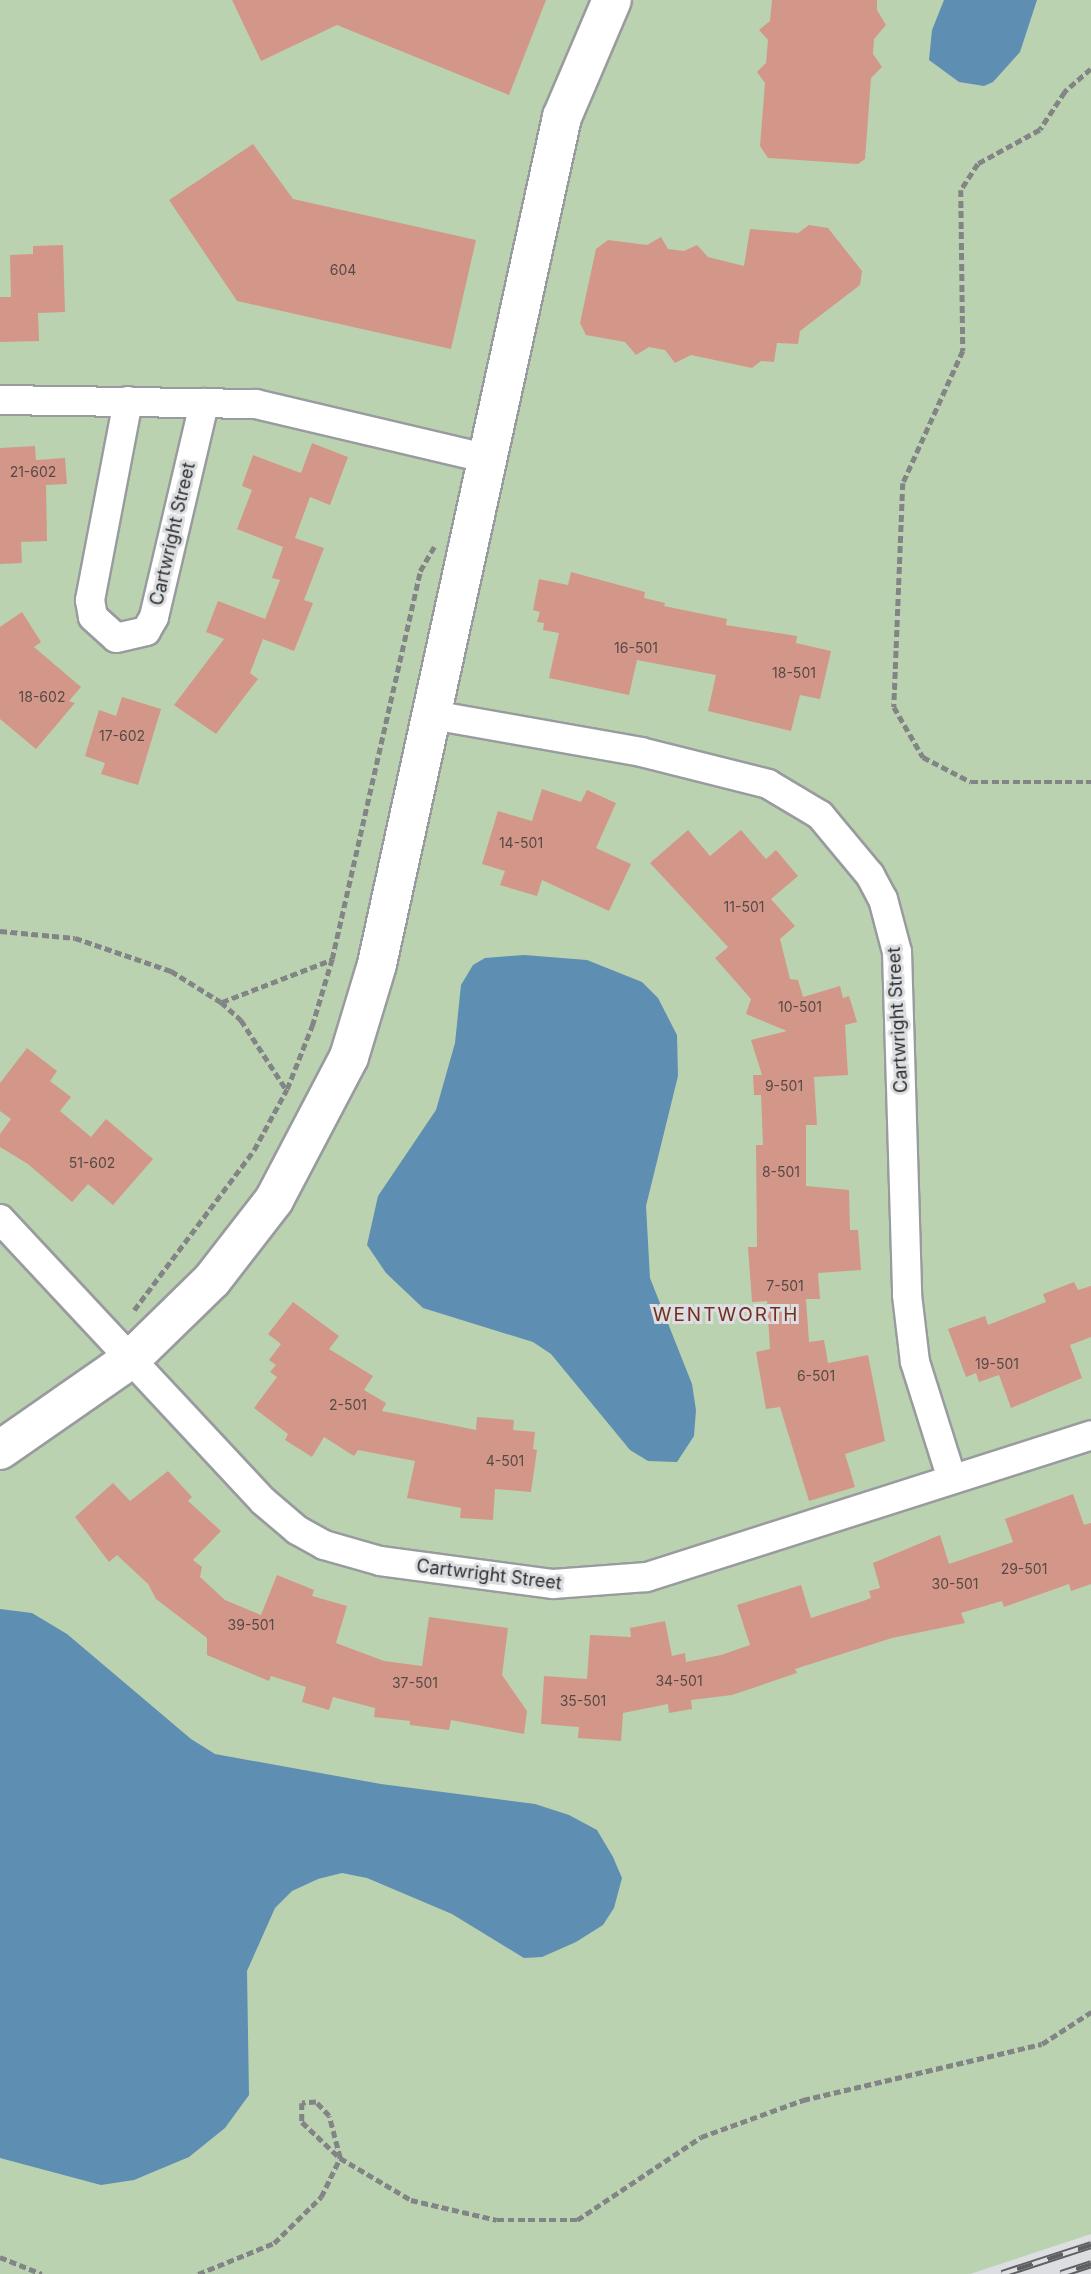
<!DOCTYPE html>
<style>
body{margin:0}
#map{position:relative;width:1091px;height:2274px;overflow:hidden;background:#dcdee1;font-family:Inter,sans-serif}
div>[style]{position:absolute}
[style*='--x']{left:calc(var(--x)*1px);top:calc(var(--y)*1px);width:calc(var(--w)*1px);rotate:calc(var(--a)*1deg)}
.green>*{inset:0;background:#bad2b0}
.water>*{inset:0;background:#5f8eb3}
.building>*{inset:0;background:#d39789}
.path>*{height:4.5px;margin-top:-2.25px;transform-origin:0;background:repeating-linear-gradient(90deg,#838486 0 7px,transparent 0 10.5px)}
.roads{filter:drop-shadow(2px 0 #999b9e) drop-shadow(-2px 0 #999b9e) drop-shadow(0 2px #999b9e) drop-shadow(0 -2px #999b9e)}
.street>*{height:28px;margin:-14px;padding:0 14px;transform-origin:14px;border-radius:14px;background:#fff}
.secondary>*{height:38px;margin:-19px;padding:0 19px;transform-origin:19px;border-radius:19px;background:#fff}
.rail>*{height:8px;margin-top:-4px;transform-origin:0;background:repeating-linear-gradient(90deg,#dcdee1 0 16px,#5f6062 0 32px);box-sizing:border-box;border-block:2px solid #5f6062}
span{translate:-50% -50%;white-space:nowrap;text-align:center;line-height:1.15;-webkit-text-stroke:6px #dcdee1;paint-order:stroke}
.number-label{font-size:14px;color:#574946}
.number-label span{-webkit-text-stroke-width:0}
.street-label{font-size:18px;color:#2e2f30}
.neighbourhood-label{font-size:19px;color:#73301f;letter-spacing:2px}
</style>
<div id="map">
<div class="green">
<i style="clip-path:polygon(0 0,1091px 0,1091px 2234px,970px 2274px,0 2274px)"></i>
</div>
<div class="water">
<i style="clip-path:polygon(944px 0,1037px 0,1020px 52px,993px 82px,984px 86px,959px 82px,929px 60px,932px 30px)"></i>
<i style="clip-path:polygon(524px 955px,587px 960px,642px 982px,658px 998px,677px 1035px,678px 1076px,646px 1206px,650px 1278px,692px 1384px,696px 1410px,694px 1436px,677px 1462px,648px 1461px,630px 1450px,551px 1354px,533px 1342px,423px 1308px,386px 1273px,367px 1245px,378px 1196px,436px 1110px,455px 1043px,461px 985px,473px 965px,485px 958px)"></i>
<i style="clip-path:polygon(0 1609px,32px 1613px,67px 1634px,191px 1739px,215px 1754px,381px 1784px,535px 1804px,569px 1815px,597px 1830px,613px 1857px,622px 1878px,614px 1908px,603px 1925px,576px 1942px,542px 1957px,524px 1958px,452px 1914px,367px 1878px,342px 1873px,318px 1879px,292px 1891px,275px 1908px,247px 1971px,249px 2095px,225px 2128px,189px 2157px,134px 2180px,101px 2185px,0 2158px)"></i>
</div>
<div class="building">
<i style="clip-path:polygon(232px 0,546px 0,509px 95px,337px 25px,261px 61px)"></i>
<i style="clip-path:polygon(772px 0,877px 0,877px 10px,886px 25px,874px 39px,873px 54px,882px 67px,871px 78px,865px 159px,858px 164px,768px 158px,760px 146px,765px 83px,757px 72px,766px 63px,768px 40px,759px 30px,770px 21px)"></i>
<i style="clip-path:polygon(253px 144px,293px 199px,476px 240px,451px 349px,237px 301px,169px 200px)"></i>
<i style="clip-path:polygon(809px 225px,828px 228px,862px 271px,860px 285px,800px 331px,798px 344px,777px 343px,774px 362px,761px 361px,752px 368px,691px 355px,675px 363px,665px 350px,649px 347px,636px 355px,625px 342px,586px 335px,580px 323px,596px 249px,608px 240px,647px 245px,661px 237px,668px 249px,684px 251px,697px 245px,708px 257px,744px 266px,750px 229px,798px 233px)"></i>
<i style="clip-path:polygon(63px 245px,65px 312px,38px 313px,39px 341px,0 342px,0 297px,11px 297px,10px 255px,33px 254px,33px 246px)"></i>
<i style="clip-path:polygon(312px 443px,348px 457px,330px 505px,310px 497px,295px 538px,324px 548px,304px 600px,313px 603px,294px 651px,263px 639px,250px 673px,258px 679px,216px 734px,174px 705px,224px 639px,206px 632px,218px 601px,265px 619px,280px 580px,272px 578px,283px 547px,237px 529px,252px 490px,242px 486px,253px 455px,301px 473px)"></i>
<i style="clip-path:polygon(35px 446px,36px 460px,65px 458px,67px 484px,46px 485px,47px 541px,21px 542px,22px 563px,0 564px,0 448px)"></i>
<i style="clip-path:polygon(571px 572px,645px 592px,644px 598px,665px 603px,664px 606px,727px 619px,726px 625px,797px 636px,796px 643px,831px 651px,820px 699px,800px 695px,791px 731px,708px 711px,716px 675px,637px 660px,629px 695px,549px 678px,559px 633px,543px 630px,544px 623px,537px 622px,540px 612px,533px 610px,539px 579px,568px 585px)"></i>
<i style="clip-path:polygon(22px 612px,41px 642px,34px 647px,81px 687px,69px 701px,75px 703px,36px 749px,0 719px,0 627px)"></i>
<i style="clip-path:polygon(122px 697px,161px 709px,138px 785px,101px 774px,105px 763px,85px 756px,99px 710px,116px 716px)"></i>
<i style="clip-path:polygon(542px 789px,581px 802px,587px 790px,616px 803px,596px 848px,631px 864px,609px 911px,542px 880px,537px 896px,500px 885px,505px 871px,482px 864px,498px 811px,532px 821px)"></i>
<i style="clip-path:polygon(688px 830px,710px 856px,741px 830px,766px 859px,776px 850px,798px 876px,771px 899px,795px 926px,780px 939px,790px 979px,798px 980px,803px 997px,840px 986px,843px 998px,849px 996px,857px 1022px,845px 1025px,848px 1075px,814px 1077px,817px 1125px,806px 1125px,806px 1186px,849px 1190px,850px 1230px,858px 1230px,861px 1270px,818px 1273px,820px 1299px,806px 1299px,809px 1342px,824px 1340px,828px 1363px,868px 1355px,885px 1441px,845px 1454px,855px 1487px,809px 1501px,780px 1407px,766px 1409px,756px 1352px,770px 1349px,767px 1301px,752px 1302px,748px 1247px,757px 1247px,756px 1145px,763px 1145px,761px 1095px,754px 1095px,753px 1075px,762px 1075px,751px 1040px,787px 1031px,746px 1014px,751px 999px,715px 958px,728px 947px,650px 863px)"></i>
<i style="clip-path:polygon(27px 1048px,57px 1071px,50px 1081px,71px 1097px,60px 1111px,91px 1137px,106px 1119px,153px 1159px,113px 1205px,88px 1184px,72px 1202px,28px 1164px,0 1147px,0 1134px,11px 1119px,0 1111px,0 1083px)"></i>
<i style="clip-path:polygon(1074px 1282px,1078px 1290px,1091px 1286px,1091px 1337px,1070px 1345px,1082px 1378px,1011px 1408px,999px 1375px,979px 1382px,976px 1373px,966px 1377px,948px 1329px,985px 1316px,988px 1325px,1046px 1302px,1043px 1294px)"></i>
<i style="clip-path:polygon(293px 1302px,339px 1336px,329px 1349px,373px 1376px,364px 1390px,386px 1403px,382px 1411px,476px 1430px,477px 1417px,514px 1420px,513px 1430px,535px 1432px,533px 1449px,537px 1450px,531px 1492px,495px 1489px,493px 1520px,460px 1518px,461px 1508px,407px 1498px,415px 1461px,358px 1450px,354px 1456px,324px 1437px,312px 1457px,285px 1440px,288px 1434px,254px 1408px,277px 1377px,270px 1372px,276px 1365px,269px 1360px,281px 1344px,268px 1334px)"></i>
<i style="clip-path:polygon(168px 1471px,192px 1497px,188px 1501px,221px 1531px,193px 1560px,202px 1567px,200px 1577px,225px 1600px,261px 1615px,277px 1575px,314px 1590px,312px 1596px,347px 1606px,336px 1643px,384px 1661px,422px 1666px,429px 1617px,508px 1628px,502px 1675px,527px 1711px,524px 1734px,451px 1720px,449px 1730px,410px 1725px,410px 1721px,374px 1717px,375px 1708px,333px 1697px,329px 1710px,302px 1702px,306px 1687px,271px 1676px,269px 1681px,207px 1655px,207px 1638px,156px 1599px,148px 1584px,117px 1555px,109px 1562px,75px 1517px,113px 1483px,130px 1501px)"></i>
<i style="clip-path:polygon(1073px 1494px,1084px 1525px,1091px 1523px,1091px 1584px,1071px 1591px,1069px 1584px,1004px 1607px,1002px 1601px,961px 1613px,965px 1623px,892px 1638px,795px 1669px,797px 1673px,732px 1695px,691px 1700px,692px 1709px,669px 1713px,668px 1704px,623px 1713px,621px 1741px,578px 1738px,579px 1727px,541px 1724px,544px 1676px,587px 1679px,590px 1635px,631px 1637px,630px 1628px,665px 1621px,672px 1656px,685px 1653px,686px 1662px,721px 1655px,750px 1645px,737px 1605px,801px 1585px,811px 1618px,863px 1601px,871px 1598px,869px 1591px,880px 1588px,873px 1563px,940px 1535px,949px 1564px,1013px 1542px,1005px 1519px)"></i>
</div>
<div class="path">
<i style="--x:1091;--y:69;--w:35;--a:139"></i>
<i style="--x:1065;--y:92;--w:45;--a:123.3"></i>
<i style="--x:1040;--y:130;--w:71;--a:151.3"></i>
<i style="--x:978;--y:164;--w:31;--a:123"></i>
<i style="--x:961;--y:190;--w:161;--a:89.3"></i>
<i style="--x:963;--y:351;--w:145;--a:114.4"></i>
<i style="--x:903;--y:483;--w:224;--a:92.3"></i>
<i style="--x:894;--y:707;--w:58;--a:59.9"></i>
<i style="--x:923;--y:757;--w:54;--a:27.5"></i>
<i style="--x:971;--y:782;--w:120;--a:0"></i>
<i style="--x:0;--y:931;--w:75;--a:5.3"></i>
<i style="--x:75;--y:938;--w:102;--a:19"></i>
<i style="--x:171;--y:971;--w:59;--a:31.8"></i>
<i style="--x:221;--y:1002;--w:27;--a:42"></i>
<i style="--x:241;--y:1020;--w:82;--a:56.9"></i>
<i style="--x:222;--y:1002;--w:117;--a:-21.1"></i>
<i style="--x:134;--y:1310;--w:200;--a:-53.1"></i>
<i style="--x:254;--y:1150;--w:69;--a:-61.6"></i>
<i style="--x:287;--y:1089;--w:68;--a:-68.4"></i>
<i style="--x:312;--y:1026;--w:70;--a:-73.4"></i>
<i style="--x:332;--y:959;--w:398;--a:-77.2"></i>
<i style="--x:420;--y:571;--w:30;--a:-60"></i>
<i style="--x:0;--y:2257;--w:45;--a:22"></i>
<i style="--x:198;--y:2274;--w:82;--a:-22.2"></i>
<i style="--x:274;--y:2243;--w:66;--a:-44.4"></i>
<i style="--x:321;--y:2197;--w:43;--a:-64"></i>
<i style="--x:340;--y:2158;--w:43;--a:-104.7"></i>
<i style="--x:329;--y:2116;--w:19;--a:-133"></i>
<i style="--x:316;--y:2102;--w:14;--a:176"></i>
<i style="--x:302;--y:2103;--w:19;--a:90"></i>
<i style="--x:302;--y:2122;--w:52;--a:43.5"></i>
<i style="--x:340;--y:2158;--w:82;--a:30.6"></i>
<i style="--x:411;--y:2200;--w:88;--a:13.1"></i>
<i style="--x:497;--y:2220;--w:80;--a:0"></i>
<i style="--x:577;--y:2220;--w:149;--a:-33.8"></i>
<i style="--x:701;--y:2137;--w:109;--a:-19.9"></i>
<i style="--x:803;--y:2100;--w:245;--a:-13.2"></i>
<i style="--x:1042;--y:2044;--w:59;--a:-33.1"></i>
</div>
<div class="roads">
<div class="street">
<i style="--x:0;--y:400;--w:256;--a:0.9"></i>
<i style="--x:256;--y:404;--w:238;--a:13.3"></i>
<i style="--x:128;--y:401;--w:203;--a:100.8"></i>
<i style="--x:90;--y:600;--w:17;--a:80"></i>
<i style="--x:93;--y:617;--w:31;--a:42"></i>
<i style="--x:116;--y:638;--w:31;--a:-13"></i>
<i style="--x:146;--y:631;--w:16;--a:-60"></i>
<i style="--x:154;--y:617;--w:220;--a:-76.8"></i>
<i style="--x:432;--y:715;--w:212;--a:10"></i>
<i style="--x:641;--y:752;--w:131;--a:14.1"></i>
<i style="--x:768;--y:784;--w:61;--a:30.8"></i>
<i style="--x:820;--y:815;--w:78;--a:50.2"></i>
<i style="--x:870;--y:875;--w:27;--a:62"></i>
<i style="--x:883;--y:899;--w:55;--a:75.2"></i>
<i style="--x:897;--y:952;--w:343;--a:88.3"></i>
<i style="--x:907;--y:1295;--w:67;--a:83.2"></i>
<i style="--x:915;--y:1362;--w:123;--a:72.5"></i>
<i style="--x:0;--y:1219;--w:386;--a:47"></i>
<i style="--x:263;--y:1501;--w:45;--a:40.5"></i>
<i style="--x:297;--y:1530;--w:31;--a:29"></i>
<i style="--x:324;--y:1545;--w:58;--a:15.9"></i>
<i style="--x:380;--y:1561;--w:175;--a:7.6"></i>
<i style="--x:553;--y:1584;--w:94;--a:-4.3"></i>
<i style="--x:647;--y:1577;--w:466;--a:-17.7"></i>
</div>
<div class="secondary">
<i style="--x:0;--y:1450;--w:160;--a:-34.8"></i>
<i style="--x:131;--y:1359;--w:113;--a:-44.3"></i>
<i style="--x:212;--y:1280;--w:101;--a:-52.2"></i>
<i style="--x:274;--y:1200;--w:161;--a:-62.3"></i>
<i style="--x:349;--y:1057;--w:97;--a:-73.2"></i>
<i style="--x:377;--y:964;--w:867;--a:-77.68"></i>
<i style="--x:562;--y:117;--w:127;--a:-66.9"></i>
</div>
</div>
<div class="rail">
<i style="--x:1002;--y:2274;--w:94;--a:-18"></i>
<i style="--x:1061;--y:2274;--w:32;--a:-18"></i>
</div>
<div class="number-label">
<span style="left:343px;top:270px">604</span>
<span style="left:33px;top:472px">21-602</span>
<span style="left:636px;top:648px">16-501</span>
<span style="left:794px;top:673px">18-501</span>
<span style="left:42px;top:697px">18-602</span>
<span style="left:122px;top:736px">17-602</span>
<span style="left:521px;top:843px">14-501</span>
<span style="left:744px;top:907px">11-501</span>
<span style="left:800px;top:1007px">10-501</span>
<span style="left:784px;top:1086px">9-501</span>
<span style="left:92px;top:1163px">51-602</span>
<span style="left:781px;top:1172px">8-501</span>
<span style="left:785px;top:1286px">7-501</span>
<span style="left:997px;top:1364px">19-501</span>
<span style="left:816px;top:1376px">6-501</span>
<span style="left:348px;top:1405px">2-501</span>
<span style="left:505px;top:1461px">4-501</span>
<span style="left:1024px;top:1569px">29-501</span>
<span style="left:955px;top:1584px">30-501</span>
<span style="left:251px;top:1625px">39-501</span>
<span style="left:679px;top:1681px">34-501</span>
<span style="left:415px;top:1683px">37-501</span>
<span style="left:583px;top:1701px">35-501</span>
</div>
<div class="street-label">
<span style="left:173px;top:534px;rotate:-77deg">Cartwright Street</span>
<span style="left:898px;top:1020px;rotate:-93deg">Cartwright Street</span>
<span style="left:489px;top:1575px;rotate:7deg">Cartwright Street</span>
</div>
<div class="neighbourhood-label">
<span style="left:726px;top:1315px">WENTWORTH</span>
</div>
</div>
